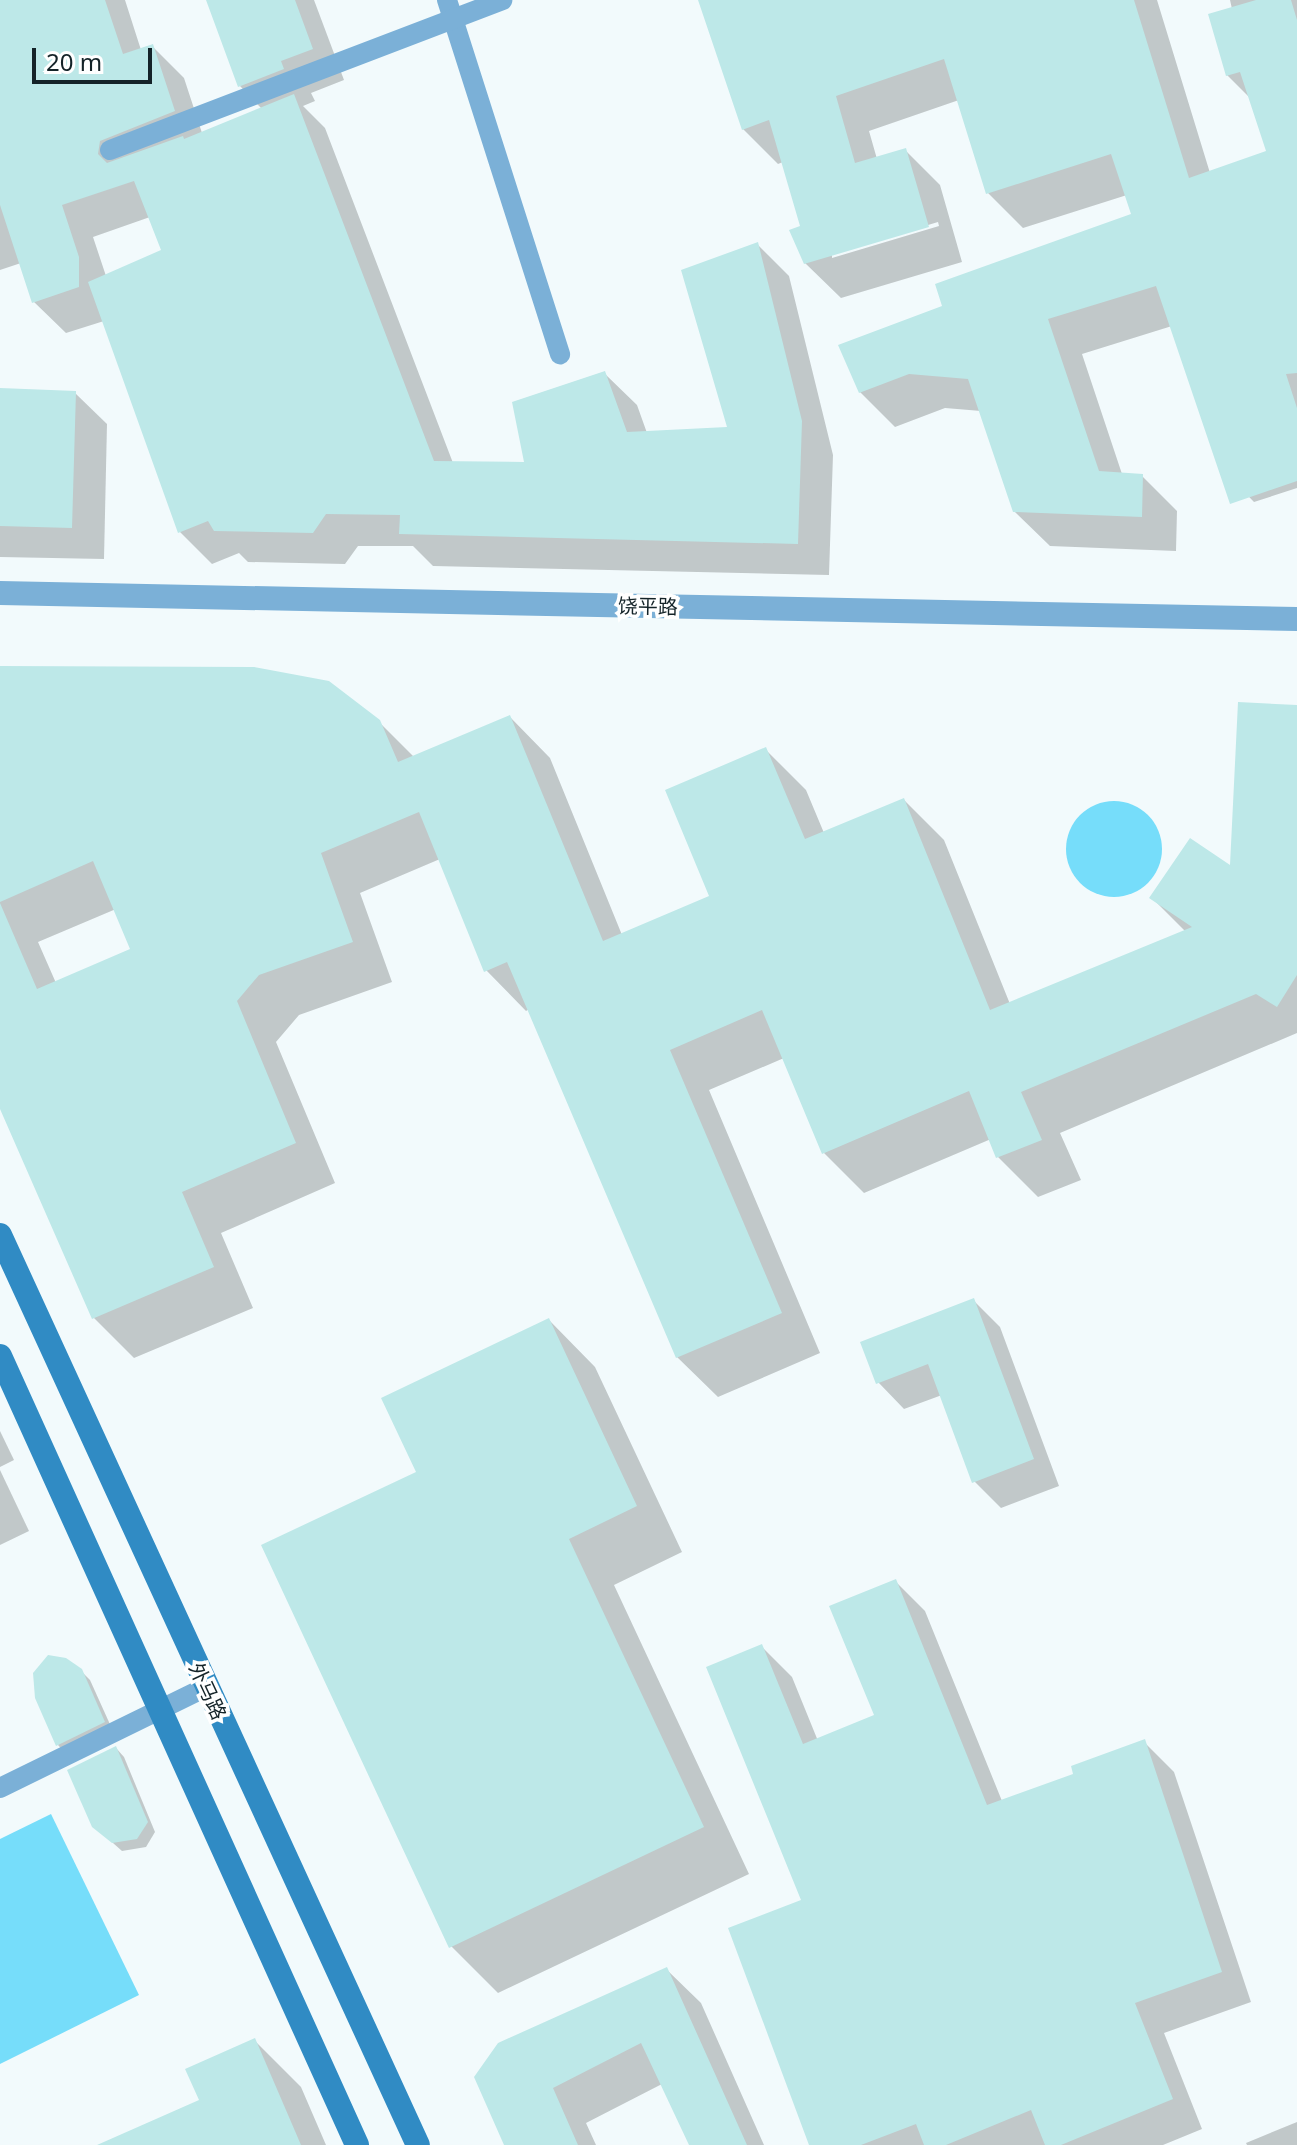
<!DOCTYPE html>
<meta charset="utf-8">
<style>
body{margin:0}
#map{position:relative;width:1297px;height:2145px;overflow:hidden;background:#f2fafc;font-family:"Noto Sans","Noto Sans SC",sans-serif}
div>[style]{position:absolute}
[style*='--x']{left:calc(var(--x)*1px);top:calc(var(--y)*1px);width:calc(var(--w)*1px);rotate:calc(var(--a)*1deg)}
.green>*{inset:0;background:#76ddfa}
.round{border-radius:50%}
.shadow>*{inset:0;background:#0003}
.building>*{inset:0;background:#bde8e8}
.lane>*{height:20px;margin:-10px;padding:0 10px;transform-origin:10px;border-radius:10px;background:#7bb0d7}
.street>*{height:24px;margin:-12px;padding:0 12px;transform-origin:12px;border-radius:12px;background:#7bb0d7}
.secondary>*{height:24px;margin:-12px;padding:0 12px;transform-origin:12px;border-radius:12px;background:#308bc4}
span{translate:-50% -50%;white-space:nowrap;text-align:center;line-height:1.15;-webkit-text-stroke:7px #fff;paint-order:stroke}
.street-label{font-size:20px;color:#142328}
.scale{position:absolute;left:32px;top:48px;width:120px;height:36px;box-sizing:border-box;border:4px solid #142328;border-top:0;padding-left:10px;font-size:24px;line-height:28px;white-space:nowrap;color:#142328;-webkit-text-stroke:6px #fff;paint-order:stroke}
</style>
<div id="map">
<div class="green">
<i class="round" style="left:1066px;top:801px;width:96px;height:96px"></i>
<i style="clip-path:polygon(51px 1814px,139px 1995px,0 2064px,0 1839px)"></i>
</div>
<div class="shadow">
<i style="clip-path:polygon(evenodd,0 0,125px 0,141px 50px,152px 46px,184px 78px,202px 133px,262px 109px,240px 86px,208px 0,314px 0,344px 80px,311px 93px,315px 101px,303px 106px,325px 128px,453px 463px,527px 464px,605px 374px,637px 405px,647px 433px,729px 429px,757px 244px,789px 276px,833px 455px,829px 575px,433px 566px,413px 546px,358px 546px,345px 564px,248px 562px,239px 553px,212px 564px,180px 532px,104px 321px,66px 333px,34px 302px,21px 263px,0 270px,0 0,150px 217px,163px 251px,106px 276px,93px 237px,150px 217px)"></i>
<i style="clip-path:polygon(evenodd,700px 0,1157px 0,1210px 173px,1268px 153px,1250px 98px,1227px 75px,1232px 9px,1230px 0,1297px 0,1297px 488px,1254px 502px,1219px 466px,1172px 326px,1082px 354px,1122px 474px,1142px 476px,1177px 511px,1176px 551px,1050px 546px,1014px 511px,981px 411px,945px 408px,895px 427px,860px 392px,944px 307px,1134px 215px,1127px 195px,1023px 228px,988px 193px,959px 100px,869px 131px,877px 159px,905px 150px,940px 185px,962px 262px,841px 298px,805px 263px,802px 228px,783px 162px,778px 164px,743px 129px,700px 0,938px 222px,939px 226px,832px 258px,832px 254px,938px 222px)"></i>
<i style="clip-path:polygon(0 390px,75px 393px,107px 424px,104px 559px,0 557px)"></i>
<i style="clip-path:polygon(evenodd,0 668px,378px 721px,414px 757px,510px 717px,550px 758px,622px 935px,712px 897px,766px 750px,806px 790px,824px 833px,904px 800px,944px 840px,1010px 1004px,1186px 932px,1152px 898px,1232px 868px,1297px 707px,1297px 1033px,1060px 1133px,1081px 1180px,1038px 1197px,998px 1157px,991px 1139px,864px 1193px,824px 1153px,784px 1058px,709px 1090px,820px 1353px,718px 1397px,677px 1357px,529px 1009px,526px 1011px,486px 970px,440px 859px,360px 893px,392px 982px,299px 1015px,276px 1042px,335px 1183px,221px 1233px,253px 1308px,134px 1358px,94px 1318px,0 1104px,0 668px,116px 909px,133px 950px,56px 983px,38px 942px,116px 909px)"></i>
<i style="clip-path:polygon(973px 1300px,1000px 1327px,1059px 1486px,1001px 1508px,974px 1481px,942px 1395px,904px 1409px,878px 1382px)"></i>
<i style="clip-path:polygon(549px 1320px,595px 1367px,682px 1552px,614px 1585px,749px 1874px,498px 1993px,451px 1946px,418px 1472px)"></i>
<i style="clip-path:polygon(0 1431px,14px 1460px,0 1467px)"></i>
<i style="clip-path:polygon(0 1470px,29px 1531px,0 1545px)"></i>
<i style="clip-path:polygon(895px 1581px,925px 1611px,1002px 1801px,1076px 1775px,1144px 1742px,1174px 1772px,1251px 2002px,1164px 2033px,1202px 2129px,1163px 2145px,811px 2145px,804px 1902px,762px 1647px,792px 1677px,818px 1741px,876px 1716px)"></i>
<i style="clip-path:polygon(81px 1671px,90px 1680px,113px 1731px,66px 1754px,58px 1745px)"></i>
<i style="clip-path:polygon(116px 1748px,124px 1757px,155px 1832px,146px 1847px,122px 1851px,104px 1835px)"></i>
<i style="clip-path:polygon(666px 1969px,701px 2003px,764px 2145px,691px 2145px,662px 2084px,586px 2123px,596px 2145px,507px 2145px,476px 2077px)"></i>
<i style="clip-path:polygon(254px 2040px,301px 2087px,326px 2145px,132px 2145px,202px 2102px)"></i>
<i style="clip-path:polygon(1297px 2122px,1297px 2145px,1247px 2145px,1246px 2143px)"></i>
</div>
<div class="building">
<i style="clip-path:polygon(0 0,105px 0,123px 54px,153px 44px,175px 111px,100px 141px,98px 154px,107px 163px,183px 136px,184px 139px,294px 94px,434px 461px,524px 462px,512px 402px,605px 371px,627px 432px,727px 427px,681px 270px,758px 242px,802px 421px,798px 544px,399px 534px,400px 515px,326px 514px,313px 533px,214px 531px,208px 521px,178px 533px,88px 282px,161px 250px,134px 181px,62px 205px,79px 257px,79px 287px,32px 303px,0 205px)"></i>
<i style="clip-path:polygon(206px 0,295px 0,313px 49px,281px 61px,284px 69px,238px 87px)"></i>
<i style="clip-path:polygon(698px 0,1134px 0,1189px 178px,1266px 151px,1240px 72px,1226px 76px,1208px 14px,1256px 0,1291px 0,1297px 20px,1297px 373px,1286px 374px,1297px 408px,1297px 481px,1230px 504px,1156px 286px,1048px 319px,1099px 471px,1143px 474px,1142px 517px,1013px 512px,968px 379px,909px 374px,859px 393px,838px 345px,942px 306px,935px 284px,1131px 214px,1111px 154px,986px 194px,944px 59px,836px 96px,855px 163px,906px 148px,929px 227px,804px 264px,789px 230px,800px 226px,769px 120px,742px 130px)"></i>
<i style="clip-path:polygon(0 388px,76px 391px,72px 528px,0 526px)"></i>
<i style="clip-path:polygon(0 666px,254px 667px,329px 681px,380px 720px,398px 762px,510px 715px,603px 941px,709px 896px,665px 790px,766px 747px,805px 839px,904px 798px,990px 1010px,1192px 927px,1149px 898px,1190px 838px,1230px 865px,1238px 702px,1297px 705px,1297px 975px,1277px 1007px,1256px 994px,1021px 1092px,1042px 1140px,996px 1158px,969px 1091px,822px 1154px,762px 1010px,670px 1050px,782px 1313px,676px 1358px,507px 962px,484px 972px,419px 812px,321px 853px,353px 942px,259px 975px,237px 1001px,296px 1143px,182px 1192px,214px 1267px,92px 1319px,0 1109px,0 903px,37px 989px,130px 949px,93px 861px,0 902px)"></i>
<i style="clip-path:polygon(974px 1298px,1034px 1459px,972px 1483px,928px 1364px,876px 1384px,860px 1342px)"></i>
<i style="clip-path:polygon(549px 1318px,637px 1506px,569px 1539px,704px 1827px,449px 1948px,261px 1545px,416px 1472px,381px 1398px)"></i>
<i style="clip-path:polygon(896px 1579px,987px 1805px,1073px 1774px,1071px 1766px,1145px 1739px,1222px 1972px,1135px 2003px,1173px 2099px,1061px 2145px,1045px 2145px,1031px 2110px,946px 2145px,924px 2145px,916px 2124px,861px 2145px,809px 2145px,728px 1928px,801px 1900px,706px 1667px,762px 1644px,803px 1744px,874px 1715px,829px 1606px)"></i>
<i style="clip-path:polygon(48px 1655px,66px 1658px,82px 1669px,105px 1722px,56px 1746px,35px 1698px,33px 1673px)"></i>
<i style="clip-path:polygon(116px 1746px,148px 1822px,137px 1839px,112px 1843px,92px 1827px,67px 1770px)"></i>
<i style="clip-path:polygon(667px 1967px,747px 2145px,689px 2145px,641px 2043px,553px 2088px,578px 2145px,504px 2145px,474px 2077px,498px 2043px)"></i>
<i style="clip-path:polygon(255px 2038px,301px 2145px,97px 2145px,199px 2100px,185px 2069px)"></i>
</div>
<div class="lane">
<i style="--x:447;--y:0;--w:372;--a:72.3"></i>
<i style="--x:110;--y:150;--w:420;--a:-20.9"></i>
<i style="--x:0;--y:1788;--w:229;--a:-26.1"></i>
</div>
<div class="street">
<i style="--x:0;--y:593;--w:1297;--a:1.15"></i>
</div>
<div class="secondary">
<i style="--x:0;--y:1235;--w:1001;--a:65.33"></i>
<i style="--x:0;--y:1356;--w:866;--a:65.65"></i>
</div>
<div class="street-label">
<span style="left:648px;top:606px;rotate:1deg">饶平路</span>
<span style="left:208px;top:1691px;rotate:65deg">外马路</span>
</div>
<div class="scale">20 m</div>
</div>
